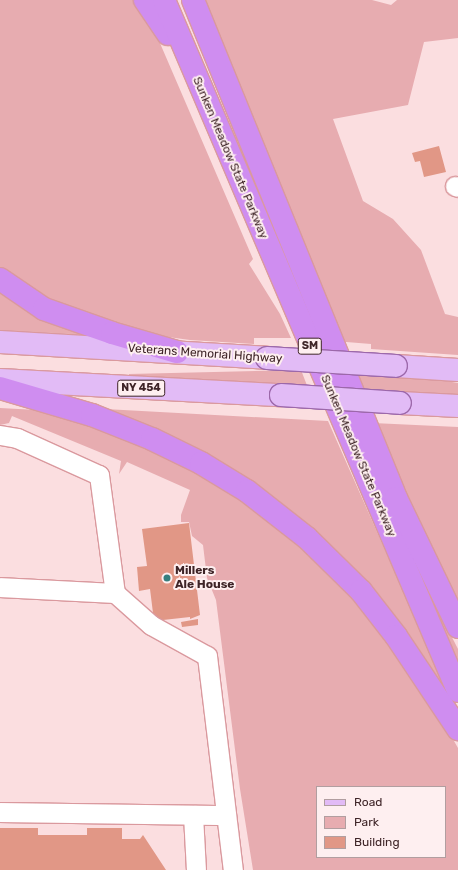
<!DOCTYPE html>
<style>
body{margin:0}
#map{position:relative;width:458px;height:870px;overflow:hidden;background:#fbdee0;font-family:Rubik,sans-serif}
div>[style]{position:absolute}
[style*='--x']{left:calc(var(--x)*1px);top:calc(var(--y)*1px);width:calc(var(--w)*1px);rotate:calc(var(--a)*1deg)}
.green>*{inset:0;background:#e7acb0}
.building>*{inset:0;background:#e19786}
.roads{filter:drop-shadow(1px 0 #da999e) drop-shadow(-1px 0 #da999e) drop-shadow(0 1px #da999e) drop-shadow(0 -1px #da999e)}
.minor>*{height:19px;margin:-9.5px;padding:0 9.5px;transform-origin:9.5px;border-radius:9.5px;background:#fff}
.major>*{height:22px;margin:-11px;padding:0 11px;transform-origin:11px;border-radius:11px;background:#e2bbf6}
.highway>*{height:22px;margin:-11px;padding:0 11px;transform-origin:11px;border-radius:11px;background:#cf8df0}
.bridges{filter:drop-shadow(1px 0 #9c68aa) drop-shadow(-1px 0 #9c68aa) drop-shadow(0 1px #9c68aa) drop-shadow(0 -1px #9c68aa)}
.major-bridge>*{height:22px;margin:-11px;padding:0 11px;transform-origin:11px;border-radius:11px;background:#e2bbf6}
.dots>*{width:11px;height:11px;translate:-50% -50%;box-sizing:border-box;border:2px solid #feeff0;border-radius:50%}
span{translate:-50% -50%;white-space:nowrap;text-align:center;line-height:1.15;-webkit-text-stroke:4px #feeff0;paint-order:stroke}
.shield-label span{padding:1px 3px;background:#feeff0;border:1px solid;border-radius:3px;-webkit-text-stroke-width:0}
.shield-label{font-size:11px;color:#3e2427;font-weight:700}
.street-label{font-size:12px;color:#3e2427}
.poi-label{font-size:12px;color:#3e2427;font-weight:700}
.left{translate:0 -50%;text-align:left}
.legend{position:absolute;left:316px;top:786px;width:130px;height:72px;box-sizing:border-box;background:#feeff0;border:1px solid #b19ea0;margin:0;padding:5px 7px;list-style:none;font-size:12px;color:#3e2427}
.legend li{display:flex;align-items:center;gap:8px;height:20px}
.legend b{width:20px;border:1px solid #b19ea0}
</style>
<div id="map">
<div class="green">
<i style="clip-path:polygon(0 0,138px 0,147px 13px,253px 259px,249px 264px,280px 314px,291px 338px,254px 338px,254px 344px,190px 340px,131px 332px,86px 315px,15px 283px,0 269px)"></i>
<i style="clip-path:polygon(204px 0,372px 0,391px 5px,397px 0,458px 0,458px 38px,424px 42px,408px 105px,333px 119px,363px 201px,393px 219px,421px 250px,445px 314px,458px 317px,458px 355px,371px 349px,371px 344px,334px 341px)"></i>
<i style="clip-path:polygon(0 290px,88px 335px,0 330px)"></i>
<i style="clip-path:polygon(301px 370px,308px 388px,129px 378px,129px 374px)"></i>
<i style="clip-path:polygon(353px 373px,422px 377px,458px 383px,458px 396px,360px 392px)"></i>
<i style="clip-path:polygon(evenodd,0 408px,37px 410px,134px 436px,249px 500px,363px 603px,438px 713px,458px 748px,458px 870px,253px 870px,240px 789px,216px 600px,207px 578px,203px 545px,192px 536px,189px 522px,181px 522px,181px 515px,190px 490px,127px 462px,119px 474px,121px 461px,12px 416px,9px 423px,0 425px,0 408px,317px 787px,445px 787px,445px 857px,317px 857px,317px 787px)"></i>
<i style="clip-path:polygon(105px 409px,328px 421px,458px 715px,329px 547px)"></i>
<i style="clip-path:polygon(373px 423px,458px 427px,458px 610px)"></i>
<i style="clip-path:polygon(435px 604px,458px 649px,458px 668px,430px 606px)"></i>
</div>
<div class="building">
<i style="clip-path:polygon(439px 146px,446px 172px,424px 177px,420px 161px,415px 162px,412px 153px)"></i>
<i style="clip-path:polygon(189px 523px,200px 615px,190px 619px,190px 617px,154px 621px,150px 589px,139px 591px,137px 567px,147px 566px,142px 529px)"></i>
<i style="clip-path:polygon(198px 619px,198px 625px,182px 627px,181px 622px)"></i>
<i style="clip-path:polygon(0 828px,38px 828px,38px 835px,87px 835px,87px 828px,122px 828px,122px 839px,140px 839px,143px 835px,166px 870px,0 870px)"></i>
</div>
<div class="roads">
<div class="minor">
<i style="--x:455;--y:186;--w:3;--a:18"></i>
<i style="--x:0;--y:435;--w:17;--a:10"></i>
<i style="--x:17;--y:438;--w:90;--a:24.3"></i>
<i style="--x:99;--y:475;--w:119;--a:82.3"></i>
<i style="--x:115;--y:593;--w:48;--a:41.6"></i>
<i style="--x:151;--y:625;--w:64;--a:29"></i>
<i style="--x:207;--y:656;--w:216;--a:83.1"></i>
<i style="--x:0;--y:587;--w:115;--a:3"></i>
<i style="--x:0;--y:812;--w:226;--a:0.8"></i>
<i style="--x:193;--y:815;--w:55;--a:86.9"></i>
</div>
<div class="major">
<i style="--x:0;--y:342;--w:267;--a:3.4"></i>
<i style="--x:396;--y:366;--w:62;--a:3.7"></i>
<i style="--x:0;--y:380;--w:281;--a:3.1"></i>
<i style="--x:400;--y:403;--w:58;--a:3"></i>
</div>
<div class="highway">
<i style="--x:145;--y:0;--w:41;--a:55.9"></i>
<i style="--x:164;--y:0;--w:751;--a:66.95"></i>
<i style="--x:193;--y:0;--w:538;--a:67.82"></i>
<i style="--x:396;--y:498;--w:143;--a:64.3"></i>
<i style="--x:0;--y:279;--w:53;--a:34.3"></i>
<i style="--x:44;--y:309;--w:72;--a:19.4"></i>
<i style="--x:112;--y:333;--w:68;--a:16.3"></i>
<i style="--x:0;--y:388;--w:96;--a:16.4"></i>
<i style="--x:92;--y:415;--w:65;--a:21.8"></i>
<i style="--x:152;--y:439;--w:55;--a:26.1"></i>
<i style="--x:201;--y:463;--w:54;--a:31.3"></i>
<i style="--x:247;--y:491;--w:76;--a:38.1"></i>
<i style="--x:307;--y:538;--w:76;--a:44.5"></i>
<i style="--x:361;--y:591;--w:57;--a:52.1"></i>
<i style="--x:396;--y:636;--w:112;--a:56.3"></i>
</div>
</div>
<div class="bridges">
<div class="major-bridge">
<i style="--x:267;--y:358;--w:129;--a:3.5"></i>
<i style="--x:281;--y:395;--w:119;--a:3.8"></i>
</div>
</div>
<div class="dots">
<i style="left:167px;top:578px;background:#367f7e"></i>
</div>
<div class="shield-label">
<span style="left:310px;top:346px">SM</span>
<span style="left:141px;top:388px">NY 454</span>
</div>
<div class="street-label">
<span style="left:230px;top:158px;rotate:67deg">Sunken Meadow State Parkway</span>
<span style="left:205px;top:354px;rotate:4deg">Veterans Memorial Highway</span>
<span style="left:358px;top:456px;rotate:67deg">Sunken Meadow State Parkway</span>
</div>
<div class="poi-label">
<span class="left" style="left:175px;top:578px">Millers<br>Ale House</span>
</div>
<ul class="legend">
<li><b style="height:5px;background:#e2bbf6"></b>Road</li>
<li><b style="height:11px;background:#e7acb0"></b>Park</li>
<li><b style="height:11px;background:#e19786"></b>Building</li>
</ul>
</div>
